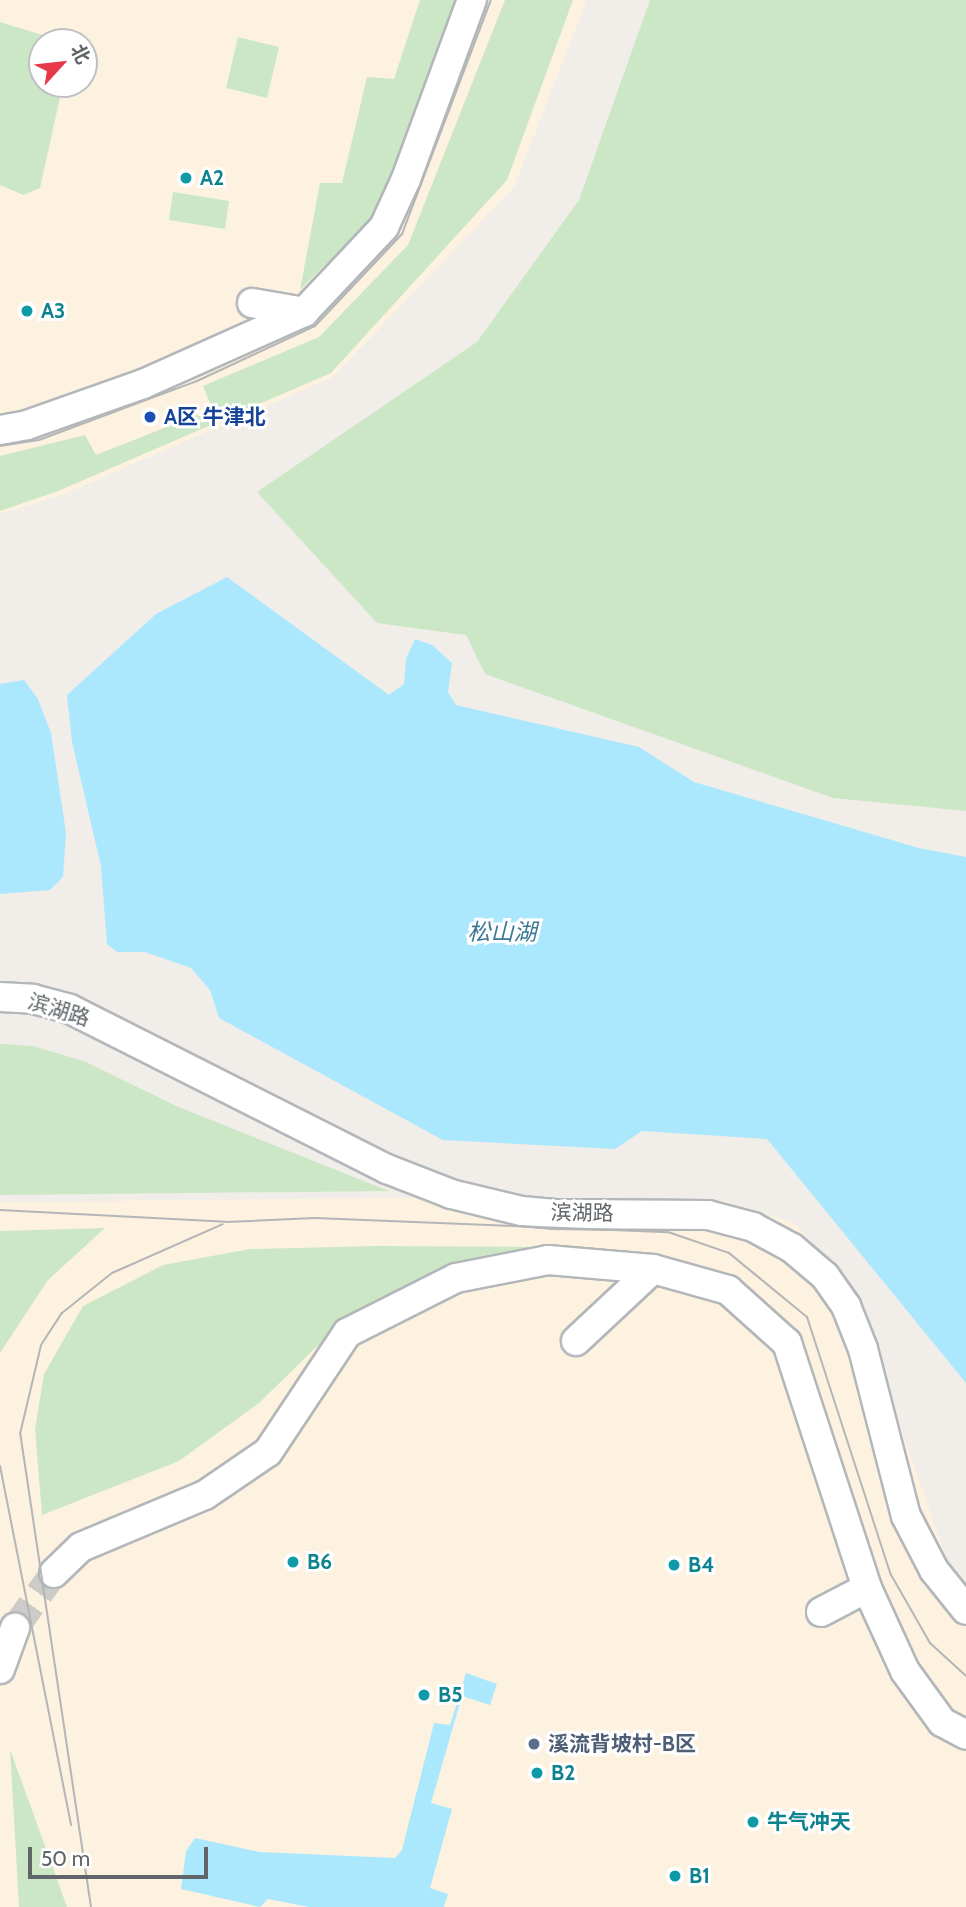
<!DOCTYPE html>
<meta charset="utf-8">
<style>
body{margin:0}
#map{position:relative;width:966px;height:1907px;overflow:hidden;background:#f1ede8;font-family:Cabin,"Noto Sans SC",sans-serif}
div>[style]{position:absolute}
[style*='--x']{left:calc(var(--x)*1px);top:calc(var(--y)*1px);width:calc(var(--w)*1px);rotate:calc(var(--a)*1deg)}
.commercial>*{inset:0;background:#fdf2e0}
.green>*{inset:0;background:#cce7c6}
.water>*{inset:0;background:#abe8fe}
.street-tunnel>*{height:28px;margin-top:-14px;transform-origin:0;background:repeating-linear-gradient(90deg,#cccbc8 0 28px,transparent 0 42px)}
.roads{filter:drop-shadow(2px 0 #b3b7ba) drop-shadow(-2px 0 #b3b7ba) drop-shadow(0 2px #b3b7ba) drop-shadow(0 -2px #b3b7ba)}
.street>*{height:28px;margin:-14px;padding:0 14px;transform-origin:14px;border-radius:14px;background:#fff}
.tram>*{height:2px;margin:-1px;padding:0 1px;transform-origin:1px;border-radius:1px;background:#b4b5b6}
.dots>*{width:19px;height:19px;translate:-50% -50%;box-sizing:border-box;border:4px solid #fff;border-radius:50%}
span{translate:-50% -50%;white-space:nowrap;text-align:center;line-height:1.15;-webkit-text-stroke:6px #fff;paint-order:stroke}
.culture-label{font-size:21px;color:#0d838f;font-weight:700}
.left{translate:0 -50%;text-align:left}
.transit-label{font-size:21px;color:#164399;font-weight:700}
.street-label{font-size:21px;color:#5f6568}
.service-label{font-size:21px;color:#4e5e75;font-weight:700}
.water-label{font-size:23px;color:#3d7896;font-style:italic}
.north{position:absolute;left:28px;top:28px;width:70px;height:70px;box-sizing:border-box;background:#fff;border:2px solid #bfc1c3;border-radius:50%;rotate:63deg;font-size:19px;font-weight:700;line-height:28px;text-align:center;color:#5f6568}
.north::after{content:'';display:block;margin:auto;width:24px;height:32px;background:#e73849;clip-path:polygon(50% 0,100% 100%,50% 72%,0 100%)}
.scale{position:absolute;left:28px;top:1847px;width:180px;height:32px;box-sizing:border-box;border:4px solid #5f6568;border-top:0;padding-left:9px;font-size:21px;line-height:24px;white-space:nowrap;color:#5f6568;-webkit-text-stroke:5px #fff;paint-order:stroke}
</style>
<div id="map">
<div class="commercial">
<i style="clip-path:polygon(evenodd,0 0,587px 0,514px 187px,333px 377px,67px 493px,0 514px,0 0,42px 42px,84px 42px,84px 84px,42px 84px,42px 42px)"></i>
<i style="clip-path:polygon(500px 1197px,724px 1201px,794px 1223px,842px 1277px,877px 1339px,890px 1396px,958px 1592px,966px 1597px,966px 1907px,0 1907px,0 1202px)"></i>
</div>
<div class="green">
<i style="clip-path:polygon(420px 0,460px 0,398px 170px,370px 219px,300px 290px,320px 183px,342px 183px,367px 77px,394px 79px)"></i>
<i style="clip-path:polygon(505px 0,573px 0,507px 180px,331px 373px,58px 491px,0 511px,0 456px,85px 435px,96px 455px,212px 409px,203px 386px,319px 337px,408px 245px)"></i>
<i style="clip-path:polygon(650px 0,966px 0,966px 811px,833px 798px,485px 674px,466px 635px,377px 623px,257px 492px,477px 342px,579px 200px)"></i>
<i style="clip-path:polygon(0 22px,65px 42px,42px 42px,42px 84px,63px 84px,40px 188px,23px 195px,0 185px)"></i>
<i style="clip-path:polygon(238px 37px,279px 47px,267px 98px,226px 88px)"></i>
<i style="clip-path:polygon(173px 192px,229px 201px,225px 229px,169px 220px)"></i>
<i style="clip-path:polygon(0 1044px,33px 1046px,86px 1062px,176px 1106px,389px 1191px,0 1195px)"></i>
<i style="clip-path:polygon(105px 1228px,48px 1280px,0 1353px,0 1231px)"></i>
<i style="clip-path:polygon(377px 1246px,546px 1247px,340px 1324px,259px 1403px,179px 1461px,42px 1515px,35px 1429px,44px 1374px,83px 1306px,163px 1265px,250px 1249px)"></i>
<i style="clip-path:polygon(10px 1749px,67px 1907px,19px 1907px)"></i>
</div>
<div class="water">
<i style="clip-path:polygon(227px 577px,389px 695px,404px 684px,406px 659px,415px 639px,432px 645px,452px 663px,448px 692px,456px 705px,639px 747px,694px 782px,919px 848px,966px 857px,966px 1383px,767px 1139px,642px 1131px,615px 1149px,443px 1140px,219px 1018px,210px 990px,191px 968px,145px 952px,117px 952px,107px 944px,101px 866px,72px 742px,67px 695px,156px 614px)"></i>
<i style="clip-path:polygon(24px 680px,38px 699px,51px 733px,66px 833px,63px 877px,50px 890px,0 894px,0 684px)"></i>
<i style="clip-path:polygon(466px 1673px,497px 1684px,490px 1705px,462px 1696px,431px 1803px,452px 1809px,430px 1888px,448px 1894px,444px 1907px,309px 1907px,268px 1899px,260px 1907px,181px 1889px,186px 1851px,195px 1838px,260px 1852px,395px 1858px,402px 1850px,434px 1723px,450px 1725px)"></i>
</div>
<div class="street-tunnel">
<i style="--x:15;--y:1628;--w:67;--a:-54.7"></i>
</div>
<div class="roads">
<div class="street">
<i style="--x:252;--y:303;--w:53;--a:9.8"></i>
<i style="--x:0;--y:430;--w:27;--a:-10"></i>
<i style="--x:27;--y:425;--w:123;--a:-19.5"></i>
<i style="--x:143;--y:384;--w:176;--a:-24.1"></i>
<i style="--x:304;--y:312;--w:117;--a:-46.7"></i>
<i style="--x:384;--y:227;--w:53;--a:-65.4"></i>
<i style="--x:406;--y:179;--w:191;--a:-69.8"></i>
<i style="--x:0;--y:997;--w:33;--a:3"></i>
<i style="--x:33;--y:999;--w:38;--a:15"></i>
<i style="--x:70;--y:1009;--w:355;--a:26.8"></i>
<i style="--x:387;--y:1169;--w:69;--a:21.3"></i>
<i style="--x:451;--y:1194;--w:73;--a:13.5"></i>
<i style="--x:522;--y:1211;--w:36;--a:5"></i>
<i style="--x:558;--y:1214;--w:150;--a:0.4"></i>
<i style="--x:708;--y:1215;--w:47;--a:14.9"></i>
<i style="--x:753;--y:1227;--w:44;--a:28.3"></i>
<i style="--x:792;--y:1248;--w:43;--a:40.3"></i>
<i style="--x:825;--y:1276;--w:37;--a:55"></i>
<i style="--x:846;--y:1306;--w:46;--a:68.4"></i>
<i style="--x:863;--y:1349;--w:172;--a:75.6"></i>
<i style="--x:906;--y:1516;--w:61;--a:62.6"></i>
<i style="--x:934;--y:1570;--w:51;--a:51.3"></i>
<i style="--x:576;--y:1341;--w:105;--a:-43.1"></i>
<i style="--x:54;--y:1573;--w:37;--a:-44"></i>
<i style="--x:81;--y:1547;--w:134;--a:-22.8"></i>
<i style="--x:205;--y:1495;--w:76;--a:-34.3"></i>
<i style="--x:268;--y:1452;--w:143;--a:-56.4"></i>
<i style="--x:347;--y:1333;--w:122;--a:-26.8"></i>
<i style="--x:456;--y:1278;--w:94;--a:-11.1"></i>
<i style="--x:548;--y:1260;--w:105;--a:4.9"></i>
<i style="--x:653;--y:1269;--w:78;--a:15.6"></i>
<i style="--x:728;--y:1290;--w:79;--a:41.9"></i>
<i style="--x:787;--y:1343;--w:258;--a:71.9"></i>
<i style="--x:867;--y:1588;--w:91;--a:65.4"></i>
<i style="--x:905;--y:1671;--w:63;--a:54"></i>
<i style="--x:942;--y:1722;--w:27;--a:28"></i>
<i style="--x:821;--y:1612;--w:52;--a:-27.6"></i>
<i style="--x:0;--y:1669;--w:44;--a:-69.9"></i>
</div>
</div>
<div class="tram">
<i style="--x:0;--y:446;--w:39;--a:-9"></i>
<i style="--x:39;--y:440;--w:169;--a:-20.5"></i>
<i style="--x:197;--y:381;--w:130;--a:-25"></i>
<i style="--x:315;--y:326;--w:127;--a:-46.6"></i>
<i style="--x:402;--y:234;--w:250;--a:-69.2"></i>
<i style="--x:0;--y:1210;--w:226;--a:3"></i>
<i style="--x:226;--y:1222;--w:89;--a:-2.6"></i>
<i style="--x:315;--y:1218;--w:353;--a:2.3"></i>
<i style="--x:668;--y:1232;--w:65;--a:19"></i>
<i style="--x:729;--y:1253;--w:101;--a:39.4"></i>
<i style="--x:807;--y:1317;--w:269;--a:72"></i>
<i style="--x:890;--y:1573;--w:81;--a:60.3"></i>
<i style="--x:930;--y:1643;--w:49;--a:42.5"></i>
<i style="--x:0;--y:1466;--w:366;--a:78.8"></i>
<i style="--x:91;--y:1907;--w:478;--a:-98.5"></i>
<i style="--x:20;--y:1434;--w:91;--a:-76.7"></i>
<i style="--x:41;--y:1345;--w:38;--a:-57"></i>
<i style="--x:62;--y:1313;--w:64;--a:-38.7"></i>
<i style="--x:112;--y:1273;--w:121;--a:-23.8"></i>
</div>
<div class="dots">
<i style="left:186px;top:178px;background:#0f9aa8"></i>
<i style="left:27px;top:311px;background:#0f9aa8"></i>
<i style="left:150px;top:417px;background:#1a4fb4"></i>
<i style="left:293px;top:1562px;background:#0f9aa8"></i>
<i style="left:674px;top:1565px;background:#0f9aa8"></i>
<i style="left:424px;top:1695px;background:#0f9aa8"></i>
<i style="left:534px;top:1744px;background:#5c6f8a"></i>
<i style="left:537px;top:1773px;background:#0f9aa8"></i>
<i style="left:753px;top:1822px;background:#0f9aa8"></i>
<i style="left:675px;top:1876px;background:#0f9aa8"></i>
</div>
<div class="culture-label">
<span class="left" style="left:200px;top:178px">A2</span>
<span class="left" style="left:41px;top:311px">A3</span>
<span class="left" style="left:307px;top:1562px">B6</span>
<span class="left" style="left:688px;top:1565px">B4</span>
<span class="left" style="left:438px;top:1695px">B5</span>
<span class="left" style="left:551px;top:1773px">B2</span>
<span class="left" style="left:767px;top:1822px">牛气冲天</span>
<span class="left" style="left:689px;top:1876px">B1</span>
</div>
<div class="transit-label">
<span class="left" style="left:164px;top:417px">A区 牛津北</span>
</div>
<div class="street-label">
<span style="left:59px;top:1010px;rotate:17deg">滨湖路</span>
<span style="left:582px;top:1213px;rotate:1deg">滨湖路</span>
</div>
<div class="service-label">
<span class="left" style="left:548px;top:1744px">溪流背坡村-B区</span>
</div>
<div class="water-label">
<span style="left:502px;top:932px">松山湖</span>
</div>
<div class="north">北</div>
<div class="scale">50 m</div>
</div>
